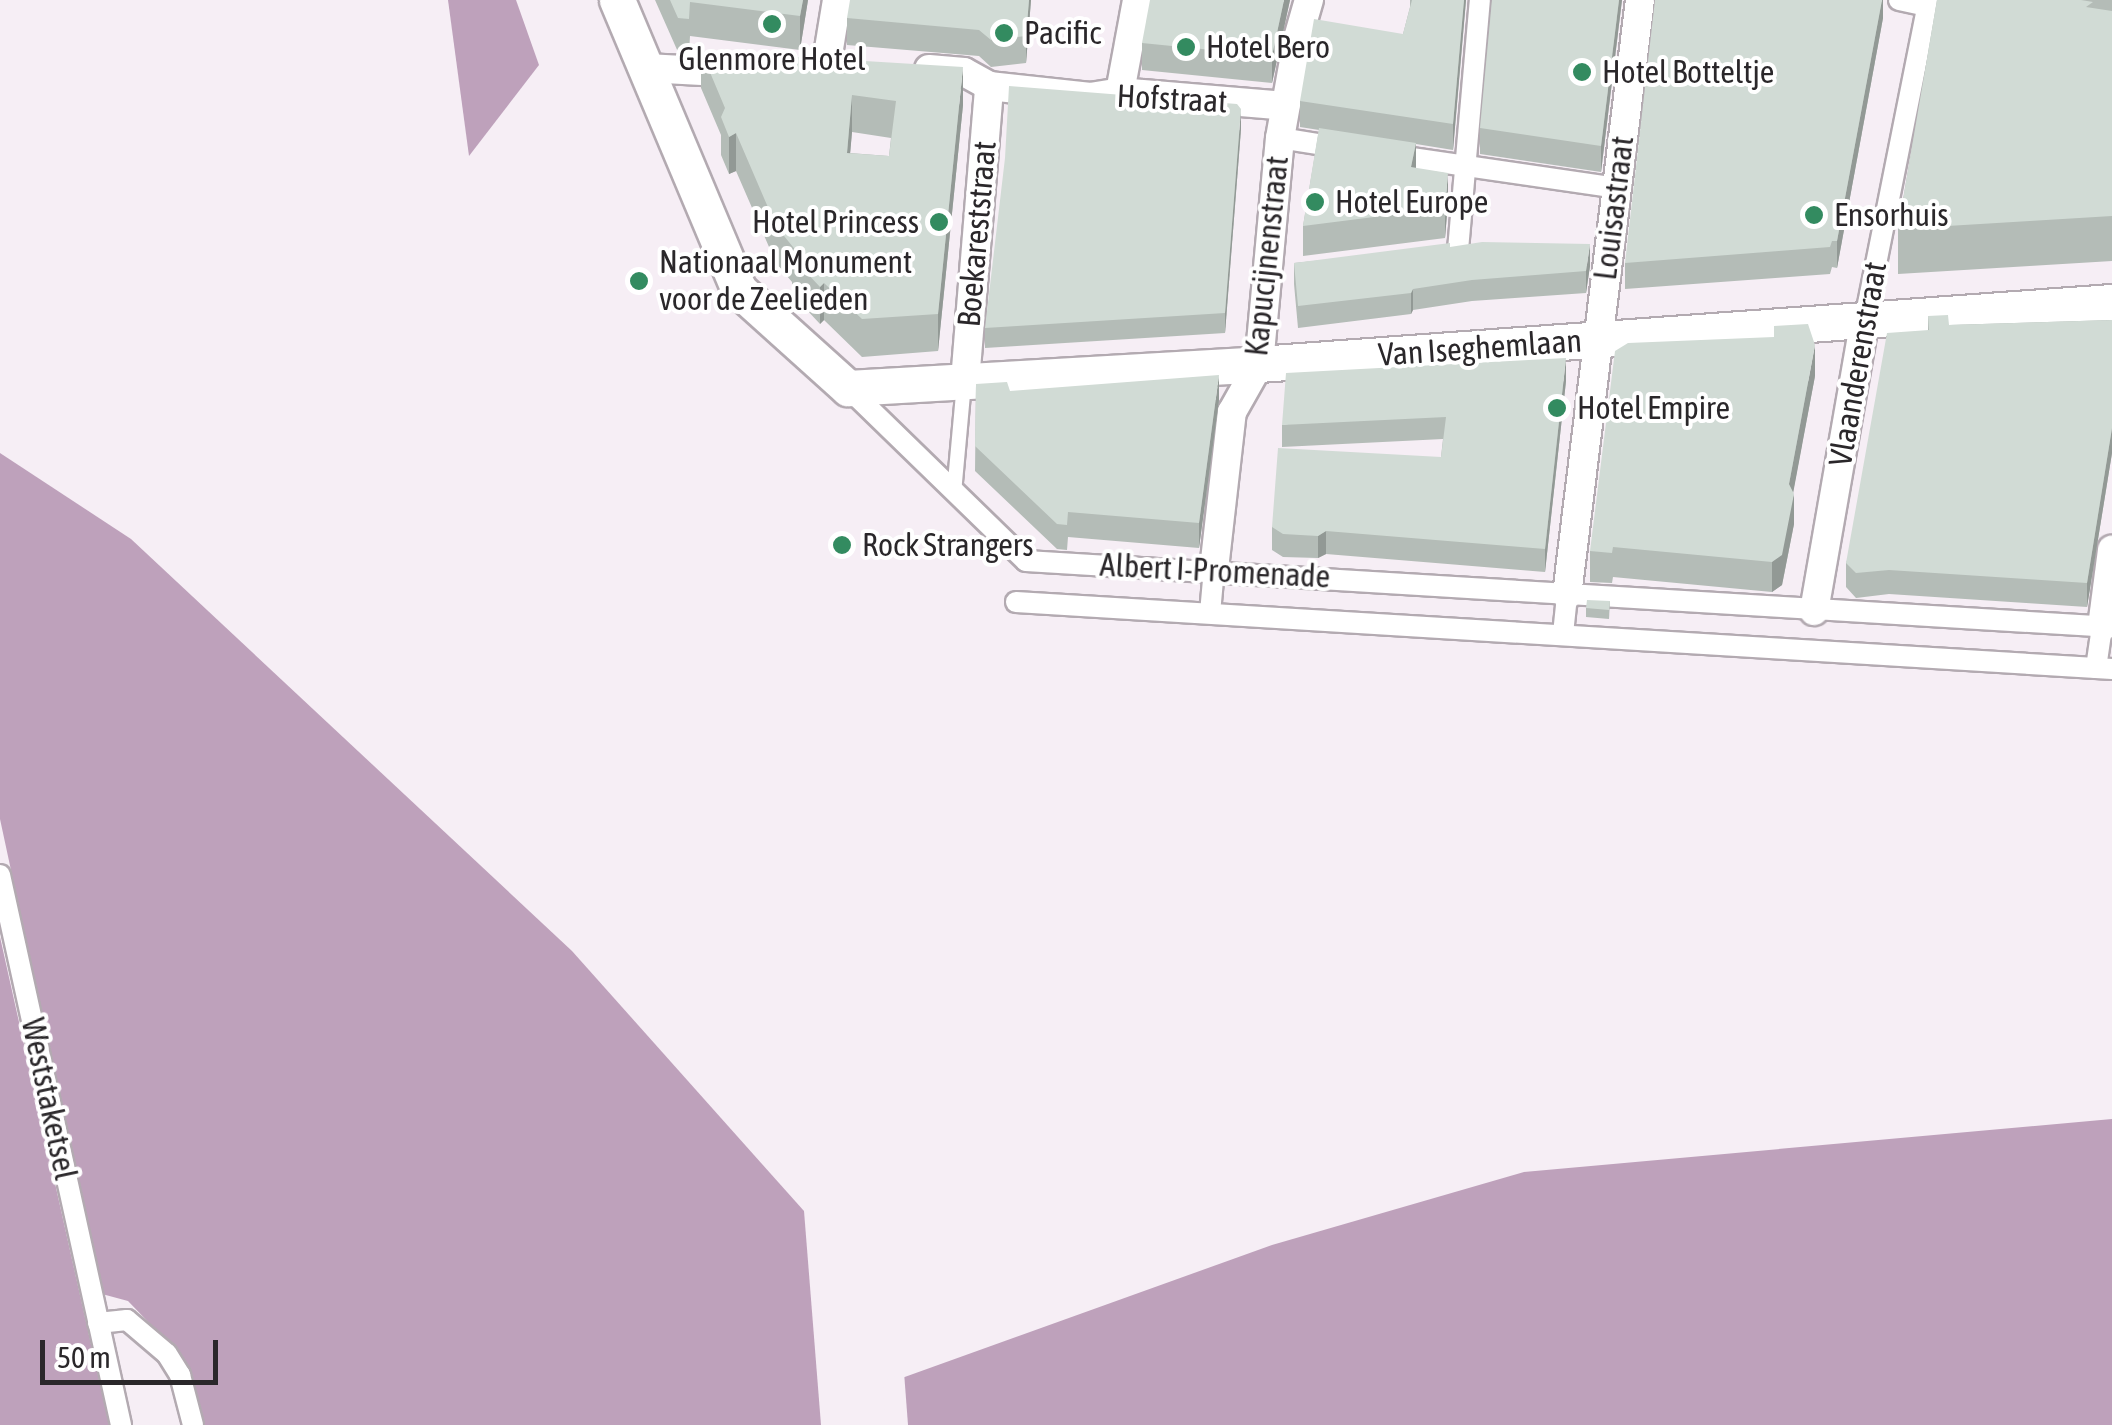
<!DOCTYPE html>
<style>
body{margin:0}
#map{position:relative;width:2112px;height:1425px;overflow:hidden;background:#f6eef5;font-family:"Asap Condensed",sans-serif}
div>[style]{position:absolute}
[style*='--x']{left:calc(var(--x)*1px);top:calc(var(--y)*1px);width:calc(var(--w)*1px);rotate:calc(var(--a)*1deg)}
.water>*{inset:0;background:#bea1bb}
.pier>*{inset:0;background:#f6eef5}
.roads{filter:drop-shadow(2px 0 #b3aab1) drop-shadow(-2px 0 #b3aab1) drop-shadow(0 2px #b3aab1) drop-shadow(0 -2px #b3aab1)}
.service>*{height:14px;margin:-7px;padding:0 7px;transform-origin:7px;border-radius:7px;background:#fff}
.pedestrian>*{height:20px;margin:-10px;padding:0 10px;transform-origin:10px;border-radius:10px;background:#fff}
.minor>*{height:28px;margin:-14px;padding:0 14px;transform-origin:14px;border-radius:14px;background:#fff}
.tertiary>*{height:35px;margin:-17.5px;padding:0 17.5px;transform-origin:17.5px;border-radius:17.5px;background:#fff}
.wall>*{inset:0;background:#b4bcb7}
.shaded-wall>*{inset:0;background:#929995}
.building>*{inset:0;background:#d1dbd5}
.dots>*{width:28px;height:28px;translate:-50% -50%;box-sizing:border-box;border:5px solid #fff;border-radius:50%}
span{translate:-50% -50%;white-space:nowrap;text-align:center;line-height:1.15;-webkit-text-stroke:8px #fff;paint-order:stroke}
.poi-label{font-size:32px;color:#2a272a}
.left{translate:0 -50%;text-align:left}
.right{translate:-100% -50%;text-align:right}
.street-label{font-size:32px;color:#2a272a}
.scale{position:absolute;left:40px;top:1340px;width:178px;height:45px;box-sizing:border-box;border:5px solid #2a272a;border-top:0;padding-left:12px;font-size:30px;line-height:35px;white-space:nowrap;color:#2a272a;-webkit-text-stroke:8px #fff;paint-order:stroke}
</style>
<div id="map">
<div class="water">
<i style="clip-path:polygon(448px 0,516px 0,539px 65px,469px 156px)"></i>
<i style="clip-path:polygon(0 453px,131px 539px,572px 951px,804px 1211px,821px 1425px,0 1425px)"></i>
<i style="clip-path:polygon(2112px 1119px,2112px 1425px,890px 1425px,888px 1383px,1272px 1245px,1524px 1172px)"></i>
</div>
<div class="pier">
<i style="clip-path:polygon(0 819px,102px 1294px,128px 1301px,185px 1360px,203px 1425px,109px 1425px,0 937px)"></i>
<i style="clip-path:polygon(904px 1372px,908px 1425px,885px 1425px,883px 1381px)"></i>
</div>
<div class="roads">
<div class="service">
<i style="--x:954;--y:493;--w:109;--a:-84.8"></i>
</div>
<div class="pedestrian">
<i style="--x:1899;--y:0;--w:39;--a:12"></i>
<i style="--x:1280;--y:138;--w:64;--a:9"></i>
<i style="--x:1391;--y:155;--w:228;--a:8.3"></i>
<i style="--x:1458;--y:250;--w:251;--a:-85"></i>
<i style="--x:1865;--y:319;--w:325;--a:-78.7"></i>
<i style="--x:848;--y:388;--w:248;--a:44.2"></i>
<i style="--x:1026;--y:561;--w:1088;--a:3.48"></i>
<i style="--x:1016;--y:602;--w:1098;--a:3.5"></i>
<i style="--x:1210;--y:613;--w:44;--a:-84.8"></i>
<i style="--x:1563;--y:634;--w:39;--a:-84"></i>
<i style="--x:2096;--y:668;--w:41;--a:-81.7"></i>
<i style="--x:0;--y:875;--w:563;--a:77.59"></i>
<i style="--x:98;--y:1323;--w:29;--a:-6"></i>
<i style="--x:127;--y:1320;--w:52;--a:40.4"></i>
<i style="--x:167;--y:1354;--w:25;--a:58"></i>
<i style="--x:180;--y:1375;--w:52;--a:75.4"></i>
</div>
<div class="minor">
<i style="--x:827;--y:61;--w:62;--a:-80.7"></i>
<i style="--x:646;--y:68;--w:93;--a:3.1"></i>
<i style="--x:929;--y:69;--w:35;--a:5"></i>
<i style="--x:964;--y:72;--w:29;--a:29"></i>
<i style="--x:989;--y:86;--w:102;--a:6.2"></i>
<i style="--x:1090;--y:97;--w:30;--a:-9"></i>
<i style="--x:1120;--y:92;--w:166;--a:4.8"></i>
<i style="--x:1120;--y:92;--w:94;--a:-79.5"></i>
<i style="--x:965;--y:381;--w:296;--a:-85.3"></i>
<i style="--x:1214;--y:569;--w:158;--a:-83.5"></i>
<i style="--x:1232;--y:412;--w:55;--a:-60.6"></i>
<i style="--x:1259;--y:364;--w:227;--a:-84.7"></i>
<i style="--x:1280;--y:138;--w:102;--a:-79.8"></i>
<i style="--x:1298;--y:38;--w:40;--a:-74"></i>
<i style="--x:1567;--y:595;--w:599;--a:-83.01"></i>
<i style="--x:1814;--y:611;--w:296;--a:-80.1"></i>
<i style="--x:2102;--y:627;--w:78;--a:-82.6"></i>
</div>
<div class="tertiary">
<i style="--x:617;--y:0;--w:315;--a:67.2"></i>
<i style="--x:739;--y:290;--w:147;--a:42"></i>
<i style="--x:848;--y:388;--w:412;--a:-3.3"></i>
<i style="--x:1259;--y:364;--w:855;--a:-4.16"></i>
</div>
</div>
<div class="wall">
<i style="clip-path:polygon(655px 0,808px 0,800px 50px,690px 36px,689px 53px,678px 52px)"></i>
<i style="clip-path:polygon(1031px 0,1026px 63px,991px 67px,979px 56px,847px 45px,847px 18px)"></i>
<i style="clip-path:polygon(1290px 0,1272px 83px,1142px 70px,1142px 43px)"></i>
<i style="clip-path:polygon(1410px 0,1466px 0,1453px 150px,1416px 144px,1416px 168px,1448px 202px,1445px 238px,1303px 256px,1303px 226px,1319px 130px,1300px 127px,1300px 101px,1403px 34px,1410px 7px)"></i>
<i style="clip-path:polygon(1492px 0,1622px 0,1601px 172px,1480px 154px,1480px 128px)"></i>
<i style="clip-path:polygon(1883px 0,1883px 18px,1837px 268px,1832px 267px,1830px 274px,1625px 289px,1625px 263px)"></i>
<i style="clip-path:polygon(1937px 0,2112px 0,2112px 261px,1898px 274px,1898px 229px)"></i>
<i style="clip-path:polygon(evenodd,701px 51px,963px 105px,938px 351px,862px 357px,824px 320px,820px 324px,792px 294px,792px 282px,776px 263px,736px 171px,729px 174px,721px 155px,721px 135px,701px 88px,701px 51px,852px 132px,891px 138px,889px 156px,850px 153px,852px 132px)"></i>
<i style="clip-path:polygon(1241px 129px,1225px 333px,985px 348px,985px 328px)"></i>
<i style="clip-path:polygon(1450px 247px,1590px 266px,1586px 293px,1472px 301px,1413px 310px,1411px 314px,1298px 328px,1294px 284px,1294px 263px)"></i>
<i style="clip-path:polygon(1928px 316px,1949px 325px,2112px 320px,2112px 453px,2087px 607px,1889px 594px,1856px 598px,1846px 587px,1846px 563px,1928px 330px)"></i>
<i style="clip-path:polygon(1815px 376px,1793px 492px,1794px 524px,1782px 585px,1772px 592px,1613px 577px,1612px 583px,1590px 582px,1590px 551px)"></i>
<i style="clip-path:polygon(1566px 381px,1545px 572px,1326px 554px,1318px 558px,1283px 557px,1272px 550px,1272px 527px,1441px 457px,1443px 439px,1282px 447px,1282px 425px)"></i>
<i style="clip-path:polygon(976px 384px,1010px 391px,1219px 400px,1199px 548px,1068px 537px,1067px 550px,1057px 549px,975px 471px)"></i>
<i style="clip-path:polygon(1610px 601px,1609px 619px,1586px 617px,1586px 608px)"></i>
</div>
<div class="shaded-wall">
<i style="clip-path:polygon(803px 0,808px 0,800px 50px,800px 16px)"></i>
<i style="clip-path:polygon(1029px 0,1031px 0,1026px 63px,1026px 36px)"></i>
<i style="clip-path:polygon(1284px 0,1290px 0,1272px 83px,1272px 56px)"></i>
<i style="clip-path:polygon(1464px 0,1466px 0,1453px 150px,1453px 124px)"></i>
<i style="clip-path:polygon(1619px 0,1622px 0,1601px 172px,1601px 146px)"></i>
<i style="clip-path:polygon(1882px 0,1883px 0,1883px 18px,1837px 268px,1837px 241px)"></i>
<i style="clip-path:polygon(963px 67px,963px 105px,938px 351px,938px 314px)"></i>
<i style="clip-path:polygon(852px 95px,852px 132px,847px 190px,847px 153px)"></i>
<i style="clip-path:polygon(1241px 109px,1241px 129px,1225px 333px,1225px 313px)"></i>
<i style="clip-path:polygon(736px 133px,736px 171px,729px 174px,729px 137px)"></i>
<i style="clip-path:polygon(1416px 143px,1416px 172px,1411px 167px)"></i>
<i style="clip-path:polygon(1448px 173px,1448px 202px,1445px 238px,1445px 208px)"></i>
<i style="clip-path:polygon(1590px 244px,1590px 266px,1586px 293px,1586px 271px)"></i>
<i style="clip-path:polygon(824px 283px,824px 320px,820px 324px,820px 287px)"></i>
<i style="clip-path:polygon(1413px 289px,1413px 310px,1411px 314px,1411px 293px)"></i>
<i style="clip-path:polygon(1815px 345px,1815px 376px,1789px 515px,1789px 484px)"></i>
<i style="clip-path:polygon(1566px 358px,1566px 381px,1545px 572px,1545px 549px)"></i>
<i style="clip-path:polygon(1219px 375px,1219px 400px,1199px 548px,1199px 523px)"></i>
<i style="clip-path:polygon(2112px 428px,2112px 453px,2087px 607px,2087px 583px)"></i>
<i style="clip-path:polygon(1794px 494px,1794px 524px,1782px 585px,1772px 592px,1772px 562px)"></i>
<i style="clip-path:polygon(1326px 531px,1326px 554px,1318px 558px,1318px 536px)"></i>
</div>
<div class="building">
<i style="clip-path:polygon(670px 0,803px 0,800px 16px,690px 2px,689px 19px,678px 18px)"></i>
<i style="clip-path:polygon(850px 0,1029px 0,1026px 36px,991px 40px,979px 30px,847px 18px)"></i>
<i style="clip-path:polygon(1150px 0,1284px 0,1272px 56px,1142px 43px)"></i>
<i style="clip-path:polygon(1412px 0,1464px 0,1453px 124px,1300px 101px,1314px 19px,1403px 34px)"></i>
<i style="clip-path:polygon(1492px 0,1619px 0,1601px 146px,1480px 128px)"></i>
<i style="clip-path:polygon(1655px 0,1882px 0,1837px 241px,1832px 241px,1830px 247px,1625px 263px)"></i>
<i style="clip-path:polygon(1937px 0,2081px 0,2093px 2px,2086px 7px,2112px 11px,2112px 216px,1898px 229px)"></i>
<i style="clip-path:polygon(evenodd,701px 51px,963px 67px,938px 314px,862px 319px,824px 283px,820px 287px,792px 257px,797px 252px,776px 226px,736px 133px,729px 137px,721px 117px,725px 108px,701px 51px,852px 95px,896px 101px,889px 156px,847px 153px,852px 95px)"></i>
<i style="clip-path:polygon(1009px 86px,1237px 104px,1241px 109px,1225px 313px,985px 328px,1005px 158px)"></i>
<i style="clip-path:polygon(1319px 128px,1416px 143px,1411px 167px,1448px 173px,1445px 208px,1303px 226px)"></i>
<i style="clip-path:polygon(1482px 242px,1590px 244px,1586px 271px,1472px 280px,1413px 289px,1411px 293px,1298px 306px,1294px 263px,1450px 243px,1450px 247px)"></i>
<i style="clip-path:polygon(1948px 315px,1949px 325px,2112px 320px,2112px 428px,2087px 583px,1889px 570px,1856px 573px,1846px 563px,1887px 333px,1929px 330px,1928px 316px)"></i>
<i style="clip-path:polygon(1808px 324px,1815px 345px,1789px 484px,1794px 494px,1782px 555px,1772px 562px,1613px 547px,1612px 553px,1590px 551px,1615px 351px,1628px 343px,1774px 337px,1774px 326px)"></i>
<i style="clip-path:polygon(1566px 358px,1545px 549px,1326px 531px,1318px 536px,1283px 534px,1272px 527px,1278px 448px,1441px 457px,1446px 417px,1282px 425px,1286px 373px)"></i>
<i style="clip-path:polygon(1219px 375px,1199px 523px,1068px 512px,1067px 525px,1057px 524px,975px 446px,976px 384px,1007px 382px,1010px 391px)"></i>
<i style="clip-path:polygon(1587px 600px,1610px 601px,1609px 610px,1586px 608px)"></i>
</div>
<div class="dots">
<i style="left:772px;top:24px;background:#338b60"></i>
<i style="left:1004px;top:33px;background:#338b60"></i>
<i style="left:1186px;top:47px;background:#338b60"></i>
<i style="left:1582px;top:72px;background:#338b60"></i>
<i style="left:1315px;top:202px;background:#338b60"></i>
<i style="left:1814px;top:215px;background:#338b60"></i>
<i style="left:939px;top:222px;background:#338b60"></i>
<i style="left:639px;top:281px;background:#338b60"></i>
<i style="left:1557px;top:408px;background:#338b60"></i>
<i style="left:842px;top:545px;background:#338b60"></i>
</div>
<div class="poi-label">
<span class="left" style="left:1024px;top:33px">Pacific</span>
<span class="left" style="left:1206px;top:47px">Hotel Bero</span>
<span style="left:772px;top:59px">Glenmore Hotel</span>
<span class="left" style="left:1602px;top:72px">Hotel Botteltje</span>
<span class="left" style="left:1335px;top:202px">Hotel Europe</span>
<span class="left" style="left:1834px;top:215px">Ensorhuis</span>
<span class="right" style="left:919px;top:222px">Hotel Princess</span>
<span class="left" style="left:659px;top:281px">Nationaal Monument<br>voor de Zeelieden</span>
<span class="left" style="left:1577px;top:408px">Hotel Empire</span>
<span class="left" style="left:862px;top:545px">Rock Strangers</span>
</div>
<div class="street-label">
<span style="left:1172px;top:99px;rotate:3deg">Hofstraat</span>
<span style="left:1614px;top:208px;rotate:-83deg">Louisastraat</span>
<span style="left:977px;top:234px;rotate:-85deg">Boekareststraat</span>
<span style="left:1267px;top:256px;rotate:-84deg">Kapucijnenstraat</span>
<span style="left:1480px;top:348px;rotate:-4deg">Van Iseghemlaan</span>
<span style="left:1858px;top:364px;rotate:-80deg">Vlaanderenstraat</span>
<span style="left:1215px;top:571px;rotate:3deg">Albert I-Promenade</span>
<span style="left:49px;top:1099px;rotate:78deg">Weststaketsel</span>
</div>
<div class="scale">50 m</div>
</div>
